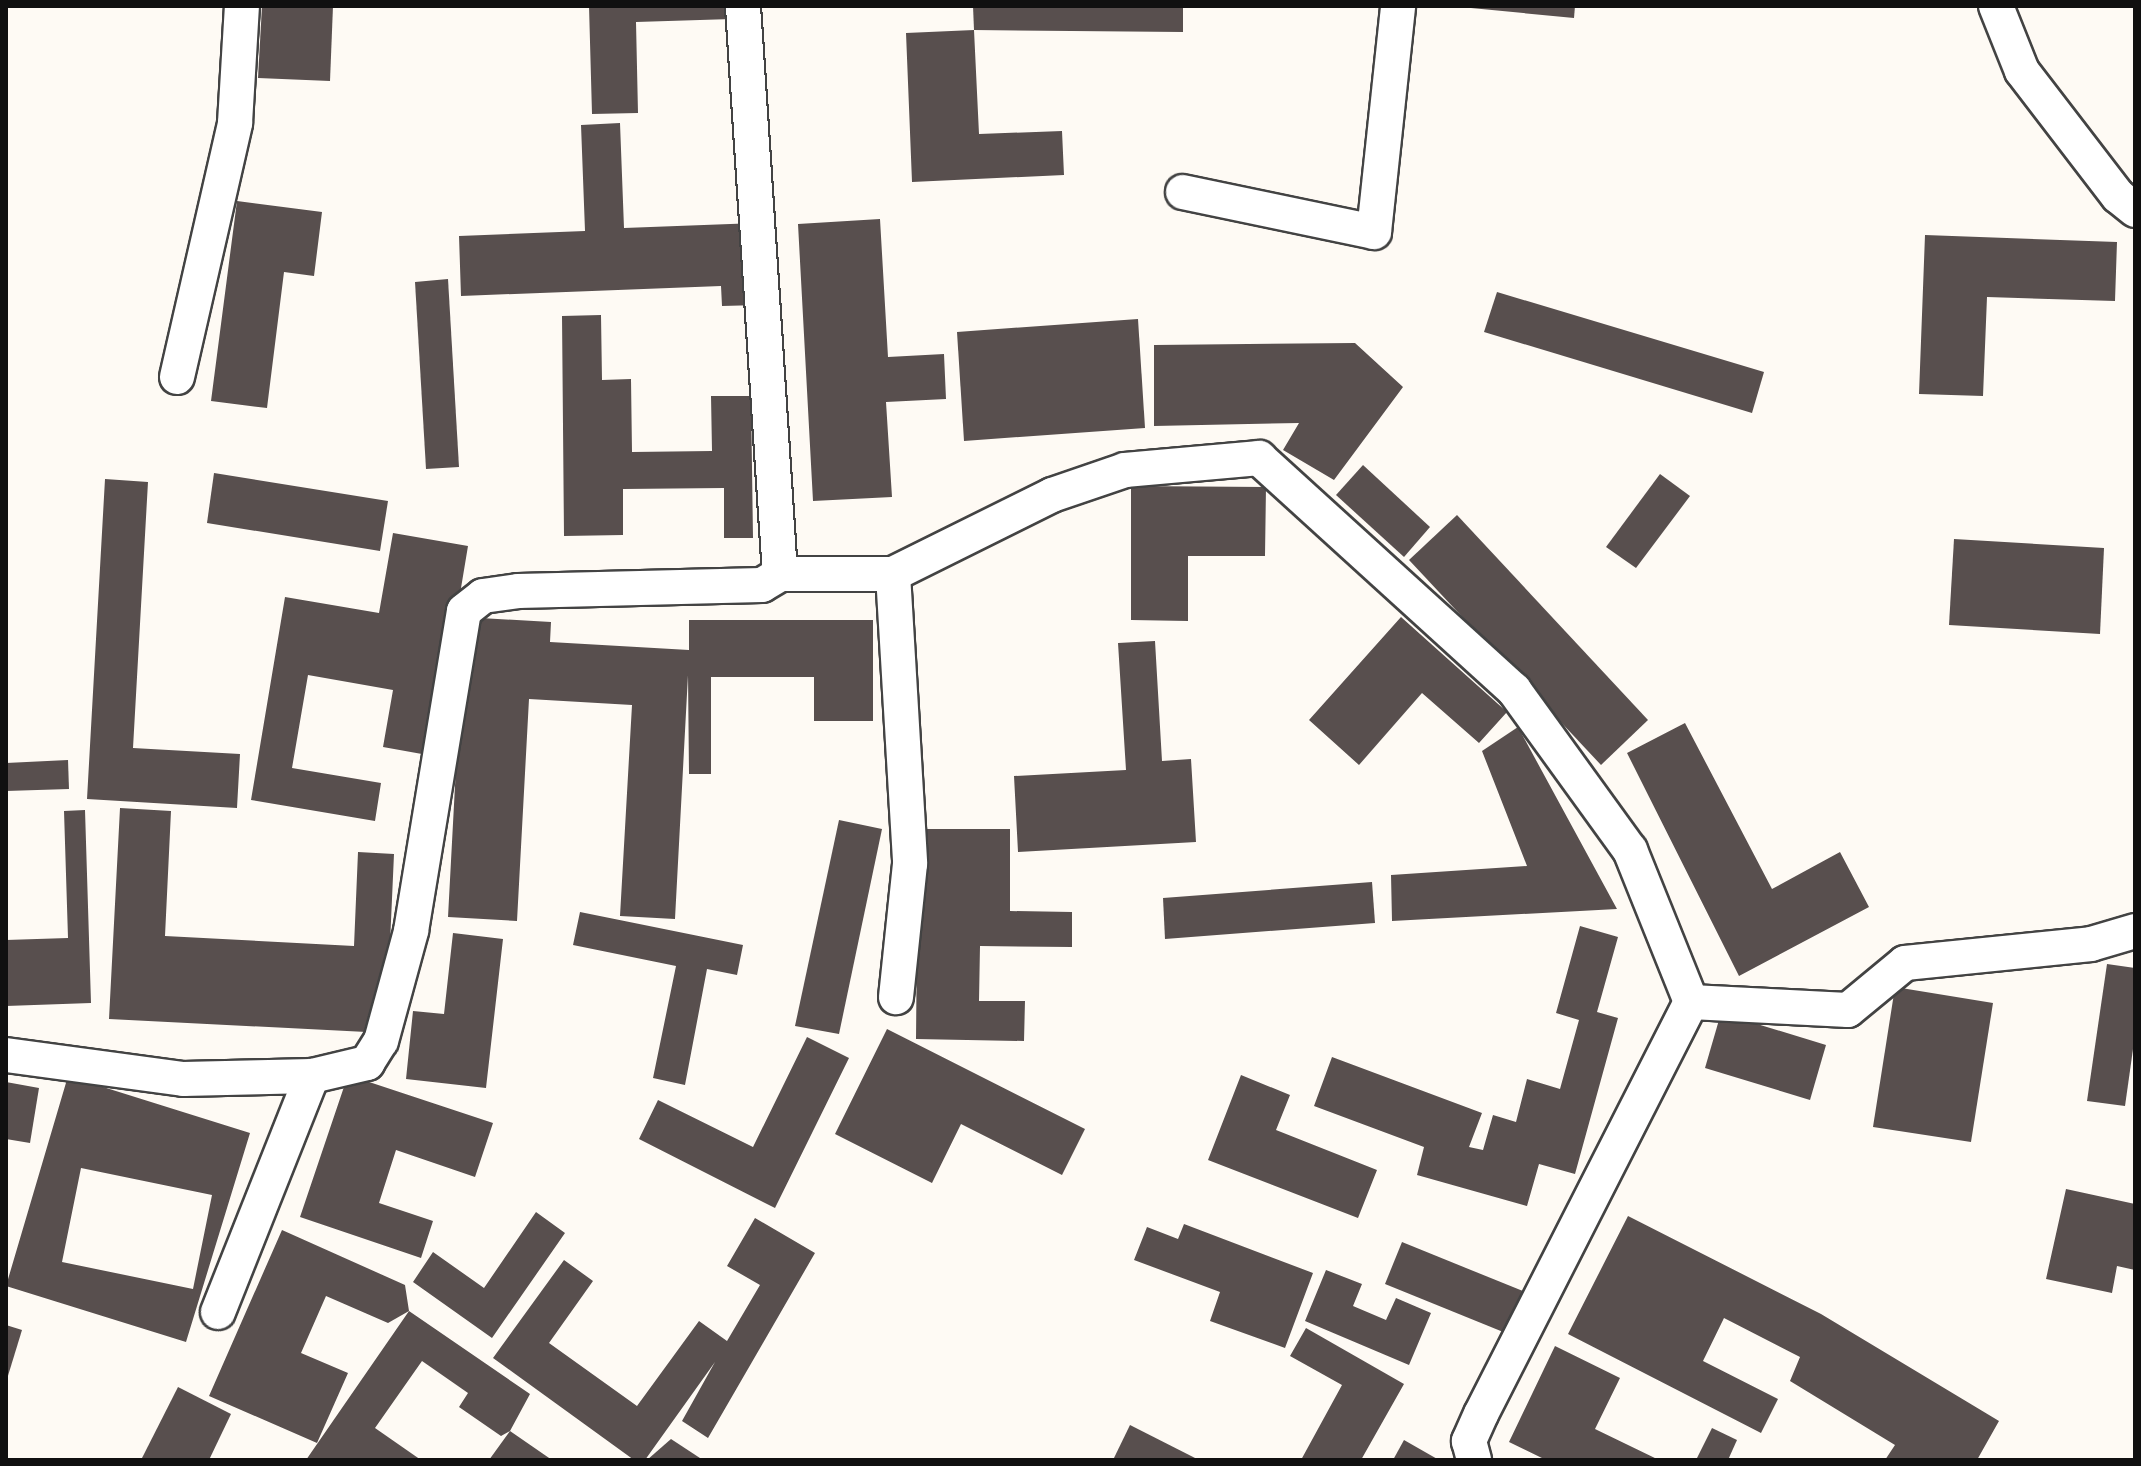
<!DOCTYPE html>
<style>
body{margin:0}
#map{position:relative;width:2141px;height:1466px;overflow:hidden;background:#fefaf4;font-family:Lora,serif}
div>[style]{position:absolute}
[style*='--x']{left:calc(var(--x)*1px);top:calc(var(--y)*1px);width:calc(var(--w)*1px);rotate:calc(var(--a)*1deg)}
.building>*{inset:0;background:#584f4e}
.roads{filter:drop-shadow(2px 0 #434343) drop-shadow(-2px 0 #434343) drop-shadow(0 2px #434343) drop-shadow(0 -2px #434343)}
.street>*{height:34px;margin:-17px;padding:0 17px;transform-origin:17px;border-radius:17px;background:#fff}
span{translate:-50% -50%;white-space:nowrap;text-align:center;line-height:1.15;-webkit-text-stroke:8px #fff;paint-order:stroke}
.frame{position:absolute;inset:0;border:8px solid #101010;pointer-events:none}
</style>
<div id="map">
<div class="building">
<i style="clip-path:polygon(262px 6px,333px 6px,330px 81px,258px 78px)"></i>
<i style="clip-path:polygon(589px 6px,756px 6px,762px 201px,737px 202px,732px 19px,636px 22px,638px 113px,592px 114px)"></i>
<i style="clip-path:polygon(973px 6px,1183px 6px,1183px 32px,974px 30px)"></i>
<i style="clip-path:polygon(1450px 6px,1575px 6px,1574px 18px)"></i>
<i style="clip-path:polygon(974px 30px,979px 134px,1062px 131px,1064px 175px,912px 182px,906px 33px)"></i>
<i style="clip-path:polygon(620px 123px,624px 228px,757px 223px,759px 305px,722px 306px,721px 286px,461px 296px,459px 236px,585px 231px,581px 125px)"></i>
<i style="clip-path:polygon(237px 201px,322px 212px,314px 276px,284px 272px,267px 408px,211px 401px)"></i>
<i style="clip-path:polygon(880px 219px,888px 357px,944px 354px,946px 399px,886px 402px,892px 497px,813px 501px,798px 224px)"></i>
<i style="clip-path:polygon(1925px 235px,2117px 242px,2115px 301px,1987px 297px,1983px 396px,1919px 394px)"></i>
<i style="clip-path:polygon(448px 279px,459px 467px,426px 469px,415px 282px)"></i>
<i style="clip-path:polygon(1497px 292px,1764px 372px,1752px 413px,1484px 332px)"></i>
<i style="clip-path:polygon(601px 315px,602px 380px,631px 379px,632px 452px,712px 451px,711px 396px,751px 396px,753px 538px,724px 538px,724px 488px,623px 489px,623px 535px,564px 536px,562px 316px)"></i>
<i style="clip-path:polygon(1138px 319px,1145px 428px,964px 441px,957px 332px)"></i>
<i style="clip-path:polygon(1355px 343px,1403px 387px,1334px 480px,1283px 450px,1299px 423px,1154px 426px,1154px 345px)"></i>
<i style="clip-path:polygon(1363px 465px,1430px 527px,1404px 557px,1336px 495px)"></i>
<i style="clip-path:polygon(214px 473px,388px 501px,380px 551px,207px 523px)"></i>
<i style="clip-path:polygon(1660px 474px,1690px 496px,1636px 568px,1606px 547px)"></i>
<i style="clip-path:polygon(105px 479px,148px 482px,133px 748px,240px 754px,237px 808px,87px 799px)"></i>
<i style="clip-path:polygon(1131px 486px,1266px 487px,1265px 556px,1188px 556px,1188px 621px,1131px 620px)"></i>
<i style="clip-path:polygon(1457px 515px,1648px 720px,1601px 765px,1409px 560px)"></i>
<i style="clip-path:polygon(393px 533px,468px 546px,433px 756px,383px 747px,393px 690px,308px 675px,292px 768px,381px 783px,375px 821px,251px 800px,285px 597px,379px 613px)"></i>
<i style="clip-path:polygon(1954px 539px,2104px 548px,2100px 634px,1949px 625px)"></i>
<i style="clip-path:polygon(464px 617px,551px 622px,550px 642px,689px 650px,689px 620px,873px 620px,873px 721px,814px 721px,814px 677px,711px 677px,711px 774px,689px 774px,688px 675px,675px 919px,620px 916px,632px 705px,529px 699px,517px 921px,448px 917px)"></i>
<i style="clip-path:polygon(1401px 617px,1507px 712px,1479px 743px,1422px 693px,1359px 765px,1309px 720px)"></i>
<i style="clip-path:polygon(1155px 641px,1162px 761px,1191px 759px,1196px 842px,1018px 852px,1014px 776px,1126px 770px,1118px 643px)"></i>
<i style="clip-path:polygon(1685px 723px,1772px 889px,1840px 852px,1869px 907px,1739px 976px,1627px 753px)"></i>
<i style="clip-path:polygon(1518px 727px,1617px 909px,1392px 921px,1391px 875px,1527px 866px,1482px 751px)"></i>
<i style="clip-path:polygon(68px 760px,69px 789px,6px 791px,6px 763px)"></i>
<i style="clip-path:polygon(120px 808px,171px 811px,165px 936px,354px 946px,358px 852px,394px 854px,386px 1033px,109px 1019px)"></i>
<i style="clip-path:polygon(85px 810px,91px 1003px,6px 1006px,6px 940px,68px 938px,64px 811px)"></i>
<i style="clip-path:polygon(839px 820px,882px 829px,839px 1034px,795px 1026px)"></i>
<i style="clip-path:polygon(918px 829px,1010px 829px,1010px 911px,1072px 912px,1072px 947px,980px 946px,979px 1001px,1025px 1001px,1024px 1041px,916px 1039px)"></i>
<i style="clip-path:polygon(1372px 882px,1375px 923px,1165px 939px,1163px 898px)"></i>
<i style="clip-path:polygon(580px 912px,743px 945px,737px 975px,707px 969px,685px 1085px,653px 1078px,676px 966px,573px 945px)"></i>
<i style="clip-path:polygon(1580px 926px,1618px 937px,1597px 1012px,1618px 1018px,1575px 1174px,1539px 1164px,1527px 1206px,1417px 1175px,1424px 1147px,1314px 1106px,1332px 1057px,1482px 1113px,1469px 1147px,1483px 1150px,1493px 1115px,1516px 1122px,1527px 1079px,1560px 1089px,1579px 1020px,1556px 1013px)"></i>
<i style="clip-path:polygon(453px 933px,503px 939px,486px 1088px,406px 1079px,413px 1011px,444px 1014px)"></i>
<i style="clip-path:polygon(2107px 964px,2135px 968px,2135px 1035px,2125px 1106px,2087px 1101px)"></i>
<i style="clip-path:polygon(1895px 987px,1993px 1003px,1971px 1142px,1873px 1127px)"></i>
<i style="clip-path:polygon(1721px 1013px,1826px 1045px,1810px 1100px,1705px 1068px)"></i>
<i style="clip-path:polygon(887px 1029px,1085px 1129px,1062px 1175px,961px 1124px,932px 1183px,835px 1134px)"></i>
<i style="clip-path:polygon(807px 1037px,849px 1058px,775px 1208px,639px 1139px,658px 1100px,753px 1147px)"></i>
<i style="clip-path:polygon(348px 1075px,493px 1123px,475px 1177px,396px 1150px,379px 1203px,433px 1221px,421px 1258px,300px 1217px)"></i>
<i style="clip-path:polygon(1241px 1075px,1290px 1095px,1276px 1130px,1377px 1170px,1358px 1218px,1208px 1160px)"></i>
<i style="clip-path:polygon(evenodd,68px 1076px,250px 1133px,186px 1342px,6px 1286px,68px 1076px,81px 1168px,212px 1195px,193px 1289px,62px 1262px,81px 1168px)"></i>
<i style="clip-path:polygon(6px 1082px,39px 1088px,30px 1143px,6px 1139px)"></i>
<i style="clip-path:polygon(2066px 1189px,2135px 1204px,2135px 1270px,2117px 1266px,2112px 1293px,2046px 1279px)"></i>
<i style="clip-path:polygon(536px 1212px,565px 1233px,492px 1338px,413px 1282px,433px 1252px,484px 1288px)"></i>
<i style="clip-path:polygon(1628px 1216px,1821px 1314px,1999px 1421px,1977px 1460px,1885px 1460px,1895px 1445px,1790px 1381px,1800px 1357px,1724px 1318px,1703px 1361px,1778px 1399px,1761px 1433px,1568px 1334px)"></i>
<i style="clip-path:polygon(755px 1218px,815px 1253px,708px 1438px,682px 1421px,715px 1362px,645px 1460px,634px 1460px,493px 1358px,564px 1260px,593px 1281px,549px 1343px,637px 1406px,699px 1321px,727px 1341px,760px 1285px,727px 1266px)"></i>
<i style="clip-path:polygon(1184px 1224px,1313px 1273px,1285px 1348px,1210px 1321px,1220px 1292px,1134px 1260px,1147px 1227px,1178px 1239px)"></i>
<i style="clip-path:polygon(282px 1230px,405px 1285px,409px 1311px,388px 1323px,326px 1296px,301px 1353px,348px 1373px,317px 1443px,209px 1396px)"></i>
<i style="clip-path:polygon(1402px 1242px,1535px 1296px,1518px 1338px,1385px 1284px)"></i>
<i style="clip-path:polygon(1326px 1270px,1362px 1284px,1353px 1306px,1386px 1320px,1396px 1298px,1431px 1313px,1409px 1365px,1305px 1321px)"></i>
<i style="clip-path:polygon(409px 1311px,530px 1394px,510px 1431px,552px 1460px,489px 1460px,510px 1431px,501px 1436px,459px 1407px,468px 1393px,422px 1361px,375px 1428px,421px 1460px,306px 1460px)"></i>
<i style="clip-path:polygon(6px 1325px,22px 1330px,7px 1379px,6px 1379px)"></i>
<i style="clip-path:polygon(1306px 1328px,1404px 1384px,1361px 1460px,1301px 1460px,1342px 1385px,1290px 1356px)"></i>
<i style="clip-path:polygon(1555px 1346px,1620px 1378px,1595px 1429px,1659px 1460px,1546px 1460px,1509px 1442px)"></i>
<i style="clip-path:polygon(178px 1387px,231px 1414px,209px 1460px,141px 1460px)"></i>
<i style="clip-path:polygon(1130px 1425px,1199px 1460px,1113px 1460px)"></i>
<i style="clip-path:polygon(1712px 1428px,1737px 1440px,1728px 1460px,1696px 1460px)"></i>
<i style="clip-path:polygon(671px 1439px,703px 1460px,647px 1460px)"></i>
<i style="clip-path:polygon(1404px 1440px,1439px 1460px,1393px 1460px)"></i>
</div>
<div class="roads">
<div class="street">
<i style="--x:1996;--y:6;--w:70;--a:68.2"></i>
<i style="--x:2022;--y:71;--w:158;--a:52.5"></i>
<i style="--x:2118;--y:196;--w:22;--a:39"></i>
<i style="--x:1183;--y:192;--w:195;--a:11.8"></i>
<i style="--x:1374;--y:232;--w:227;--a:-83.9"></i>
<i style="--x:177;--y:377;--w:261;--a:-77.1"></i>
<i style="--x:235;--y:123;--w:117;--a:-86.6"></i>
<i style="--x:780;--y:574;--w:113;--a:0"></i>
<i style="--x:893;--y:574;--w:290;--a:86.6"></i>
<i style="--x:910;--y:864;--w:134;--a:96"></i>
<i style="--x:893;--y:574;--w:178;--a:-26.4"></i>
<i style="--x:1052;--y:495;--w:77;--a:-18.9"></i>
<i style="--x:1125;--y:470;--w:135;--a:-5.1"></i>
<i style="--x:1259;--y:458;--w:345;--a:42.3"></i>
<i style="--x:1514;--y:690;--w:198;--a:54.1"></i>
<i style="--x:1630;--y:850;--w:164;--a:68.1"></i>
<i style="--x:1691;--y:1002;--w:462;--a:117"></i>
<i style="--x:1481;--y:1414;--w:30;--a:114"></i>
<i style="--x:1469;--y:1441;--w:20;--a:75"></i>
<i style="--x:1691;--y:1002;--w:157;--a:2.9"></i>
<i style="--x:1848;--y:1010;--w:74;--a:-39.5"></i>
<i style="--x:1905;--y:963;--w:187;--a:-5.8"></i>
<i style="--x:2091;--y:944;--w:46;--a:-16.5"></i>
<i style="--x:6;--y:1055;--w:179;--a:7.7"></i>
<i style="--x:183;--y:1079;--w:129;--a:-1.3"></i>
<i style="--x:312;--y:1076;--w:57;--a:-13.3"></i>
<i style="--x:367;--y:1063;--w:26;--a:-58"></i>
<i style="--x:381;--y:1041;--w:114;--a:-74.7"></i>
<i style="--x:411;--y:931;--w:324;--a:-80.6"></i>
<i style="--x:464;--y:611;--w:24;--a:-38"></i>
<i style="--x:483;--y:596;--w:35;--a:-8"></i>
<i style="--x:518;--y:591;--w:244;--a:-1.4"></i>
<i style="--x:762;--y:585;--w:21;--a:-31"></i>
<i style="--x:780;--y:574;--w:569;--a:-93.73"></i>
<i style="--x:218;--y:1312;--w:254;--a:-68.3"></i>
</div>
</div>
<div class="frame"></div>
</div>
